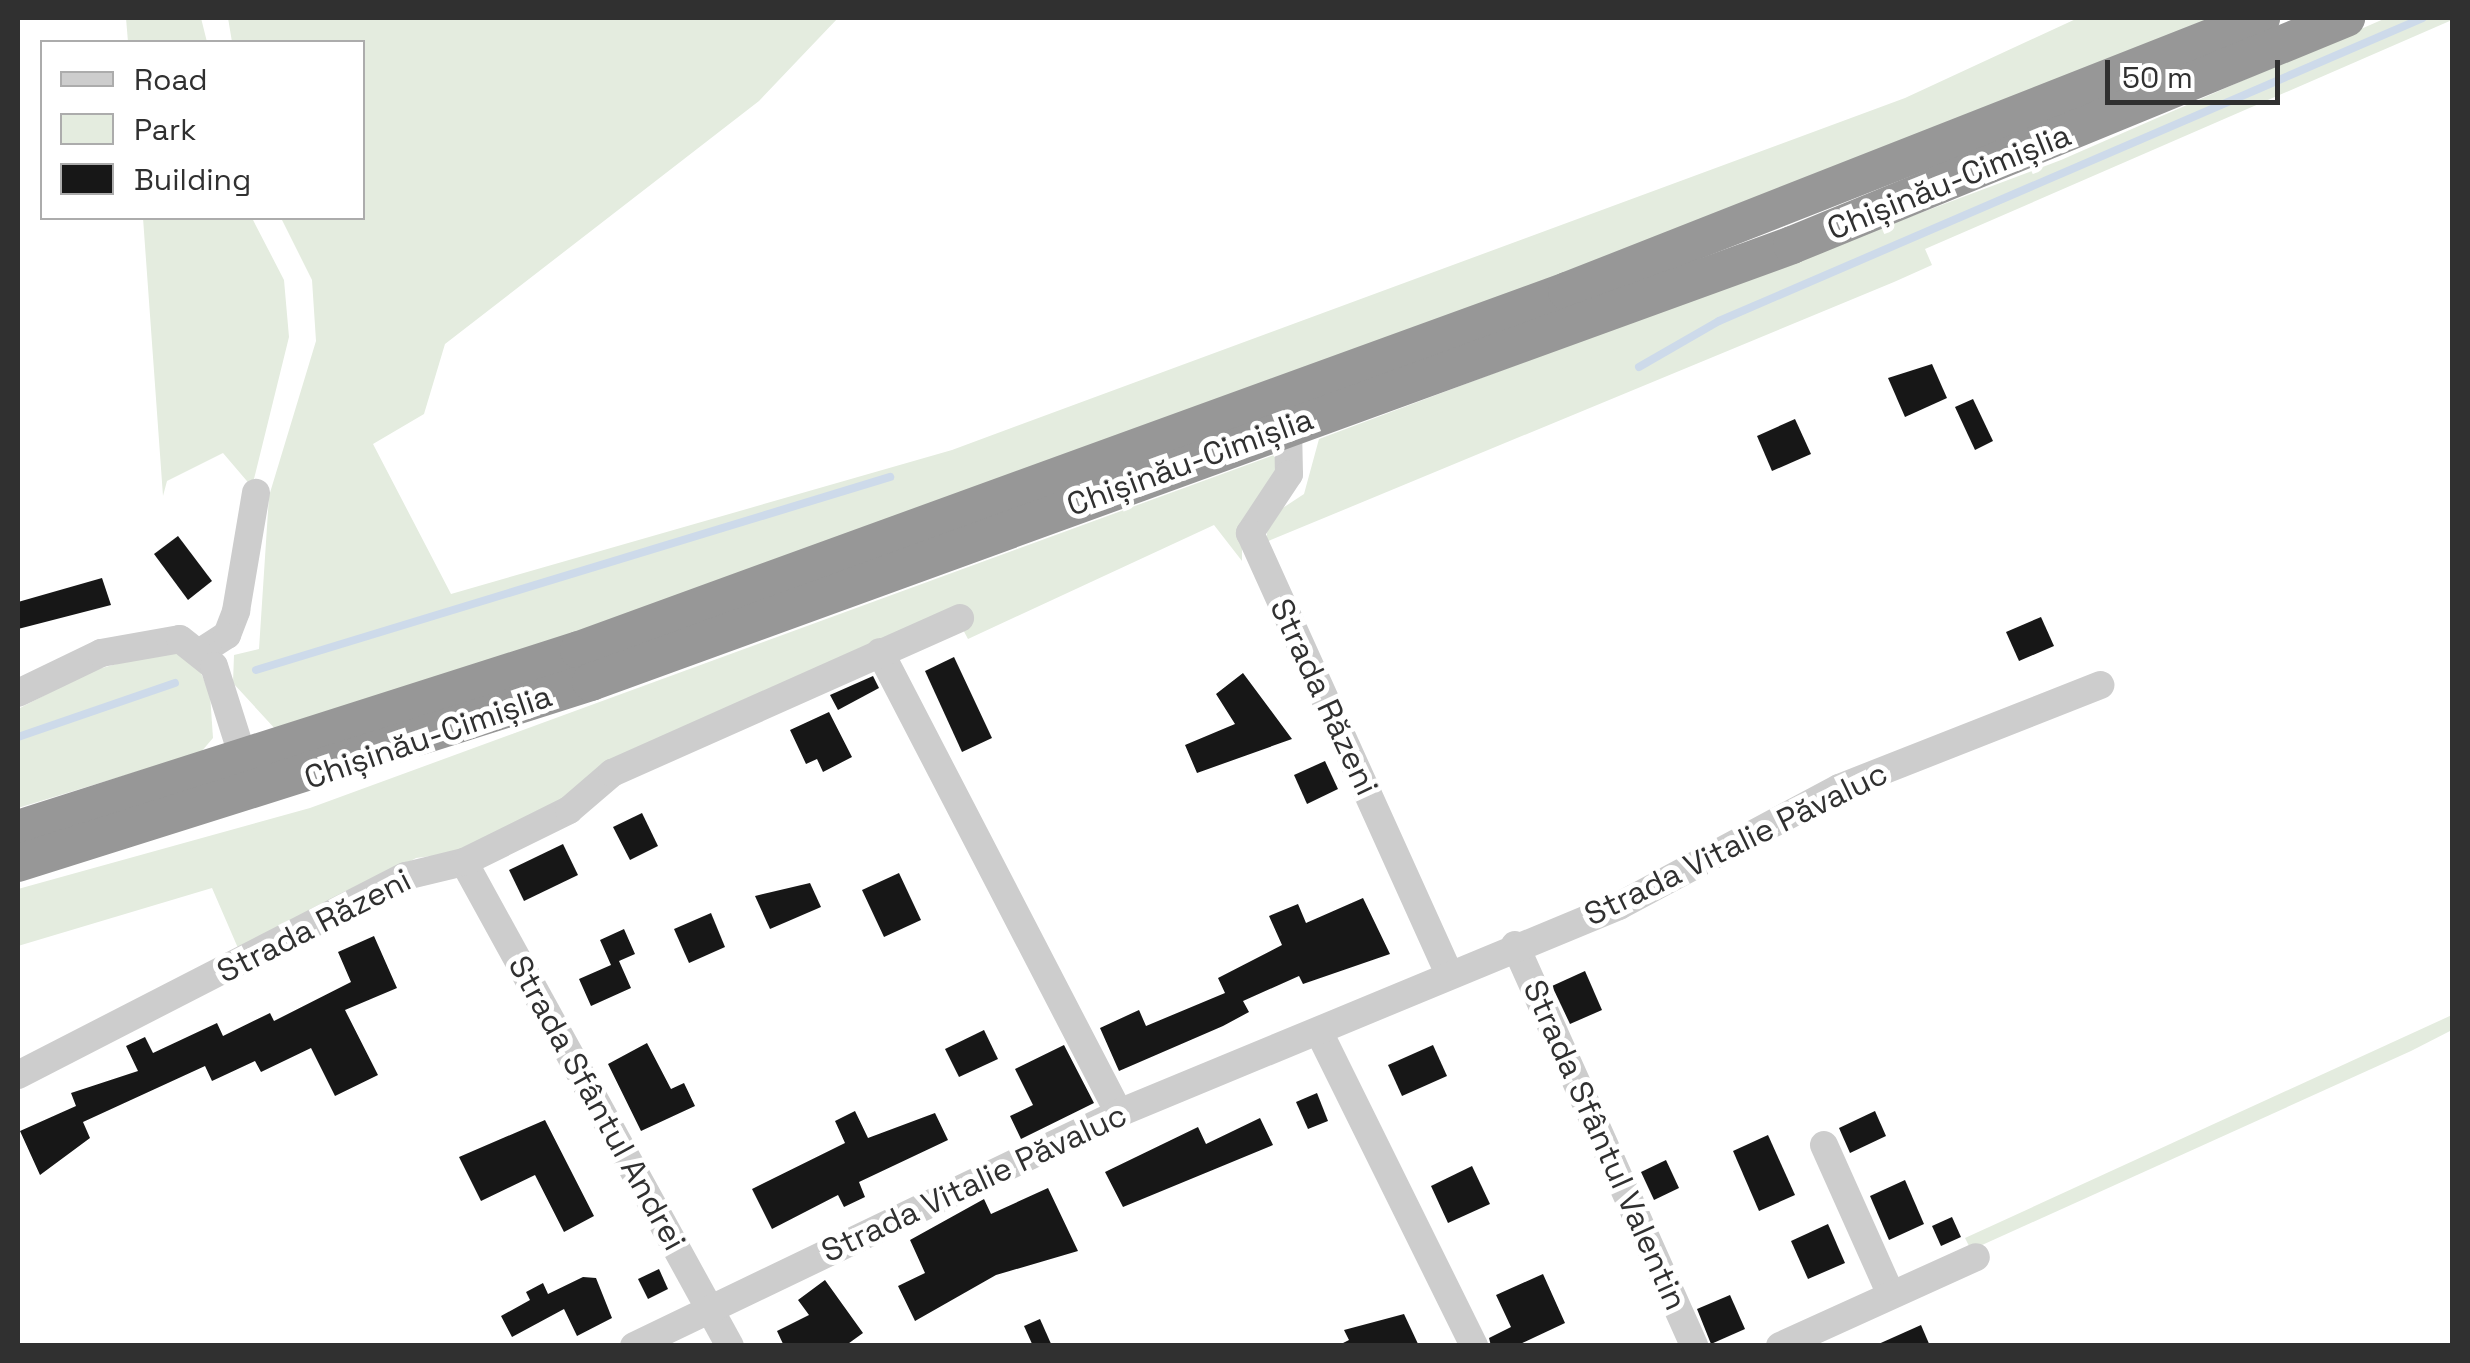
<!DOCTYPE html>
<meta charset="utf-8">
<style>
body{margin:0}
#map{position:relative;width:2470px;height:1363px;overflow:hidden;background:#fff;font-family:"Space Grotesk",sans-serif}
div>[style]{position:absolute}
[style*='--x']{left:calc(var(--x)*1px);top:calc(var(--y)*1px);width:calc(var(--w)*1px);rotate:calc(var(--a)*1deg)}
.green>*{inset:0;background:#e4ecdf}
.stream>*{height:8px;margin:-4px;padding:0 4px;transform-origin:4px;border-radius:4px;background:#cddaea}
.building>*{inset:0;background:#171717}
.minor>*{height:28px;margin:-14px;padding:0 14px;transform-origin:14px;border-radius:14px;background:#cdcdcd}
.highway>*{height:38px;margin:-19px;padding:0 19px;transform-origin:19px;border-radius:19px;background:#979797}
span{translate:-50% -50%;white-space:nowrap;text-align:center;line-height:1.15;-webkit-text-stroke:10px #fff;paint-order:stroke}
.street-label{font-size:32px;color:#303030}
.frame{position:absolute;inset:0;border:20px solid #303030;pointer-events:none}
.legend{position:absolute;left:40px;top:40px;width:325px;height:180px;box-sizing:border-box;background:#fff;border:2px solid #acacac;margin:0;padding:12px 18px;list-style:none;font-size:30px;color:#303030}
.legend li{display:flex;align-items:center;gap:20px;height:50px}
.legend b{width:50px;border:2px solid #acacac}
.scale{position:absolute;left:2105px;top:60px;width:175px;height:45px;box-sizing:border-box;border:5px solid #303030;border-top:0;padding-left:12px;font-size:30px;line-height:35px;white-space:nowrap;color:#303030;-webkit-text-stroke:8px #fff;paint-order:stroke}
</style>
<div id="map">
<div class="green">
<i style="clip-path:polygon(126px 18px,201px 18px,207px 42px,128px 42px)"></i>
<i style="clip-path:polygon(228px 18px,838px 18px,759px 101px,445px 344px,424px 414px,373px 444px,451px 594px,952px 450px,1905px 98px,2078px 18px,2228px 18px,1701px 226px,603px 624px,277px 731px,233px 683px,234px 655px,259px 649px,269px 496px,316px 341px,312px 280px,281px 218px,362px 218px,362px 42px,232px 42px)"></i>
<i style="clip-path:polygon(2386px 18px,2452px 20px,1925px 249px,1932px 265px,1894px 282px,1266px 542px,1269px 517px,1304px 494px,1319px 439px,2061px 160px)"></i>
<i style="clip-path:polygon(143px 218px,252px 218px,284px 280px,289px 337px,252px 487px,223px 453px,167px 481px,163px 496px)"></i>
<i style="clip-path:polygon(1285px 451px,1282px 471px,1242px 528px,1242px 561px,1214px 525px,968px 639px,953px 611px,463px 852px,416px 858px,241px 955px,212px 888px,18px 946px,18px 889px,310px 808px)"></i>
<i style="clip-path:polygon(175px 648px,198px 666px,210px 694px,213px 738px,201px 752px,18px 808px,18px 709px,91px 671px)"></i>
<i style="clip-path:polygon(2452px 1015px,2452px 1030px,2411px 1051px,1971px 1250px,1965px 1238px)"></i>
</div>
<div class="stream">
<i style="--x:1639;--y:367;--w:92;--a:-29.9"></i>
<i style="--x:1719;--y:321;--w:766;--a:-23.29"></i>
<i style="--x:256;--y:670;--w:663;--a:-16.93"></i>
<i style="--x:18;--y:737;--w:166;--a:-19"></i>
</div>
<div class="building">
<i style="clip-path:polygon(1932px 364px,1947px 398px,1905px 417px,1888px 378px)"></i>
<i style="clip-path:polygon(1973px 399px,1993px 441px,1975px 450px,1955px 407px)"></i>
<i style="clip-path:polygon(1795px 419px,1811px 454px,1772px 471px,1757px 436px)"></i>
<i style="clip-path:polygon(178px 536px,212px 581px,188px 600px,154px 554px)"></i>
<i style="clip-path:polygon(102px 578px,111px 605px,18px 629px,18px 602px)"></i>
<i style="clip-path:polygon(2041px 617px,2054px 646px,2019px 661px,2006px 632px)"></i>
<i style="clip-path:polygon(954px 657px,992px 738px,962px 752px,925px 671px)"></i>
<i style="clip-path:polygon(1243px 673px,1292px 739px,1197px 773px,1185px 745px,1235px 724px,1216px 694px)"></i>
<i style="clip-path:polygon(873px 676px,879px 688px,838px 710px,830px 695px)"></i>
<i style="clip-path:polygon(829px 712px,852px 757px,823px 772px,817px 759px,806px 764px,790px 730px)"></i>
<i style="clip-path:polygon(1325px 761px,1338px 789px,1307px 804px,1294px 775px)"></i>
<i style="clip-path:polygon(642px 813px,658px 846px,630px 860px,613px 827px)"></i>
<i style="clip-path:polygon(563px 844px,578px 875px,524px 901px,509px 870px)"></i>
<i style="clip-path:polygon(899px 873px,921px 920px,884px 937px,862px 890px)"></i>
<i style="clip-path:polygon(810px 883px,821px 907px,770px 929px,755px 896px)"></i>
<i style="clip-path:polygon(1363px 898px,1390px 954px,1303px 984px,1299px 976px,1243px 1001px,1249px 1012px,1223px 1026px,1119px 1071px,1100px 1028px,1139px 1010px,1146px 1026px,1225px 993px,1218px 978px,1282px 945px,1269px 916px,1298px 904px,1306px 923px)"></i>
<i style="clip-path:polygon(711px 913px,725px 947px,689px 963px,674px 929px)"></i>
<i style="clip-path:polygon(624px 929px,635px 954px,619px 961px,631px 988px,591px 1006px,579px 979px,611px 965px,600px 940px)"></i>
<i style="clip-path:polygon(374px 936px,397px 988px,345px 1010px,378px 1075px,335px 1096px,311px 1048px,261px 1072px,255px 1061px,212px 1081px,205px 1066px,83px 1122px,90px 1138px,40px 1175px,20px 1131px,76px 1106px,71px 1093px,138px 1071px,126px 1046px,145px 1037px,153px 1053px,217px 1023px,223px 1036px,270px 1013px,274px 1021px,351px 982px,338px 952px)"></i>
<i style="clip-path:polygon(1585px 971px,1602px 1010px,1570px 1024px,1552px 986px)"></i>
<i style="clip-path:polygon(984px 1030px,998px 1059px,959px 1077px,945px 1049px)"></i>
<i style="clip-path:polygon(647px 1043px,671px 1089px,684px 1083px,695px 1106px,641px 1131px,608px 1064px)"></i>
<i style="clip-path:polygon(1064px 1045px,1094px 1103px,1021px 1139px,1010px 1116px,1033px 1105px,1015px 1069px)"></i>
<i style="clip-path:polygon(1433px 1045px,1447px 1076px,1402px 1096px,1388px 1065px)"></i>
<i style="clip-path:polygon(1317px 1093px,1328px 1121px,1308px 1129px,1296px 1102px)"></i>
<i style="clip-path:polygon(855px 1111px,868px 1138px,935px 1113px,948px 1140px,859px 1182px,865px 1197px,844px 1207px,838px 1195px,772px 1229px,752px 1189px,845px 1143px,835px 1121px)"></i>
<i style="clip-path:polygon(1875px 1111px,1886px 1136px,1850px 1153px,1839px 1128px)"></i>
<i style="clip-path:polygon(1260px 1118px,1273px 1145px,1123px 1207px,1105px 1172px,1198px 1127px,1206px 1144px)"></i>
<i style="clip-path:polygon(545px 1120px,594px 1216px,564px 1232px,535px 1175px,481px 1201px,459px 1157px)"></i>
<i style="clip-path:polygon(1768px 1135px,1795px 1195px,1759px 1211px,1733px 1151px)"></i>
<i style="clip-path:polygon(1666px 1160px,1679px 1188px,1654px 1200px,1641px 1172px)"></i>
<i style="clip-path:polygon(1472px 1166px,1490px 1204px,1448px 1223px,1431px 1186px)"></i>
<i style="clip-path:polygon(1905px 1180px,1924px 1224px,1889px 1240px,1870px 1196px)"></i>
<i style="clip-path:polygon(1048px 1188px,1078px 1251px,996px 1275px,915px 1321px,898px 1286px,925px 1273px,910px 1240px,984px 1199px,991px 1214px)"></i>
<i style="clip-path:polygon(1952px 1217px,1961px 1237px,1941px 1246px,1932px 1226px)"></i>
<i style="clip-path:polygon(1828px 1224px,1845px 1263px,1808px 1279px,1791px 1241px)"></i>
<i style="clip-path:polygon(659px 1269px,668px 1289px,648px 1299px,638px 1279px)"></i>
<i style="clip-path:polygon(1543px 1274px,1565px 1323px,1516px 1346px,1491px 1346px,1489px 1338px,1511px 1327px,1496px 1295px)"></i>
<i style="clip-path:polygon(583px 1277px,596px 1278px,612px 1318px,577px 1336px,564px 1309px,512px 1337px,501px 1316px,530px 1300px,526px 1292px,543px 1283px,548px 1294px)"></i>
<i style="clip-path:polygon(825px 1280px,863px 1333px,845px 1346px,784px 1346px,777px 1331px,809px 1315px,798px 1300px)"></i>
<i style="clip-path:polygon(1730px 1295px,1745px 1329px,1711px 1344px,1697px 1309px)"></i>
<i style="clip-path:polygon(1404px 1314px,1419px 1346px,1337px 1346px,1349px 1340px,1344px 1330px)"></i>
<i style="clip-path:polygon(1040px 1319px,1052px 1346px,1033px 1346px,1024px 1326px)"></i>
<i style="clip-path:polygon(1921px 1325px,1930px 1346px,1874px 1346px)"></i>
</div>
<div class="minor">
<i style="--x:1288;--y:427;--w:47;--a:88.8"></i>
<i style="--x:1289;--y:474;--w:71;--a:123.5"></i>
<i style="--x:1250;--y:533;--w:481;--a:65.7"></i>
<i style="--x:202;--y:651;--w:30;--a:-33"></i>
<i style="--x:227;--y:635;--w:26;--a:-69"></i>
<i style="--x:236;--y:611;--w:120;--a:-80.4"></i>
<i style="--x:880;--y:652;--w:519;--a:62.6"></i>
<i style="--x:18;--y:693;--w:92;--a:-25.7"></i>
<i style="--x:101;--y:653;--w:80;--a:-10"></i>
<i style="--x:180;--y:639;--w:43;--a:38.5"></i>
<i style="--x:214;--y:666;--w:103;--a:72.4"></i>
<i style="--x:464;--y:862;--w:552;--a:61.21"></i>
<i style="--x:1515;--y:945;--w:439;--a:65.9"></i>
<i style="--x:1321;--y:1036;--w:346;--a:63.7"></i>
<i style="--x:18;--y:1075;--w:436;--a:-27.2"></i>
<i style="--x:406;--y:876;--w:60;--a:-13.6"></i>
<i style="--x:464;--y:862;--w:117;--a:-26.3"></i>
<i style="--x:569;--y:810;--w:57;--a:-40.7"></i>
<i style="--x:612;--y:773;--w:381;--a:-24"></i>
<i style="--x:1824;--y:1145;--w:164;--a:65.9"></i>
<i style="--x:634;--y:1346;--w:538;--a:-25.66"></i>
<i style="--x:1119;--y:1113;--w:541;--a:-22.49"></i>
<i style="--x:1619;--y:906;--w:250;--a:-28.2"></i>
<i style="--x:1839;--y:788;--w:281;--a:-21.5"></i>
<i style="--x:1780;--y:1346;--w:215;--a:-24.4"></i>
</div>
<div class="highway">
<i style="--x:18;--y:829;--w:589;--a:-17.7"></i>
<i style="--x:579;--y:650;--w:1051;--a:-19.97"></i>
<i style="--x:1567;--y:291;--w:746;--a:-21.47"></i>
<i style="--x:18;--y:863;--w:601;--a:-17.53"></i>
<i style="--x:591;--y:682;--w:1278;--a:-19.99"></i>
<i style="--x:1792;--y:245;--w:599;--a:-22.28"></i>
</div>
<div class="street-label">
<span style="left:1949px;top:182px;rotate:-22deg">Chișinău-Cimișlia</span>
<span style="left:1190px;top:462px;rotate:-20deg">Chișinău-Cimișlia</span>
<span style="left:1324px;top:697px;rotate:65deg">Strada Răzeni</span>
<span style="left:428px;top:737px;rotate:-19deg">Chișinău-Cimișlia</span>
<span style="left:1736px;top:844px;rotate:-26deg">Strada Vitalie Păvaluc</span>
<span style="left:314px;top:926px;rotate:-27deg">Strada Răzeni</span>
<span style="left:597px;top:1103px;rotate:61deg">Strada Sfântul Andrei</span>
<span style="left:1605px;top:1145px;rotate:66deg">Strada Sfântul Valentin</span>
<span style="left:974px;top:1183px;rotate:-25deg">Strada Vitalie Păvaluc</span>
</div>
<div class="frame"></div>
<ul class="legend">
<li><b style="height:12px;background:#cdcdcd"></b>Road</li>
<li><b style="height:28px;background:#e4ecdf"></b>Park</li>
<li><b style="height:28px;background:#171717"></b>Building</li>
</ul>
<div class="scale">50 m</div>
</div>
